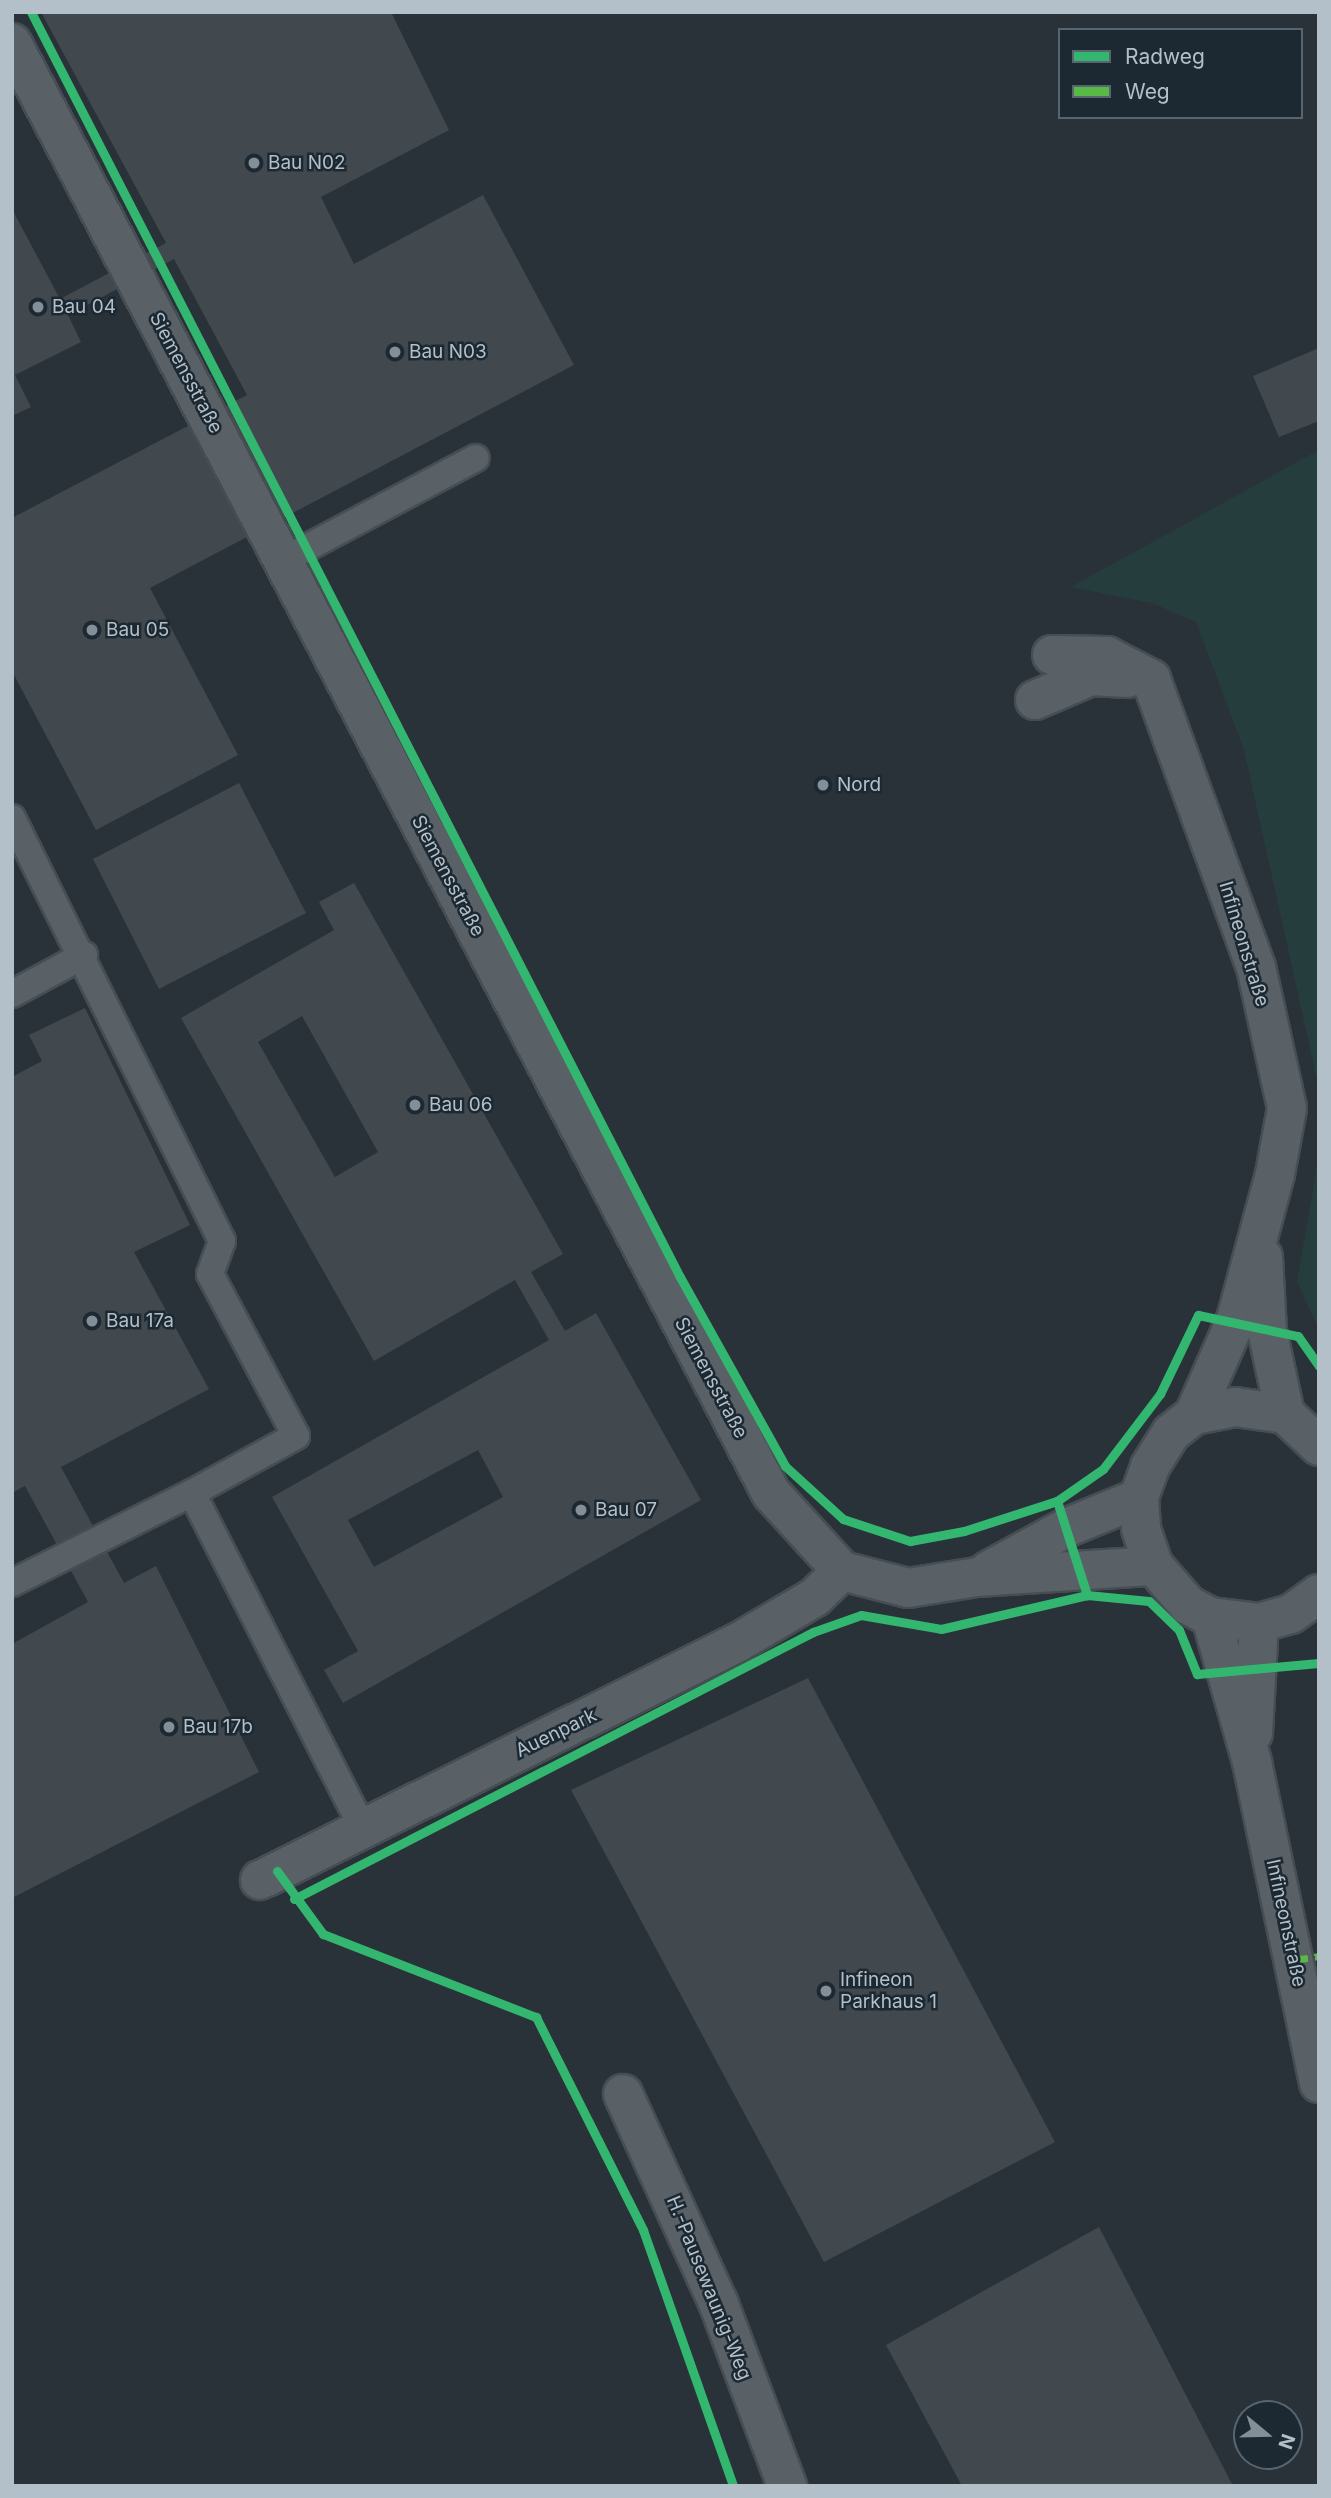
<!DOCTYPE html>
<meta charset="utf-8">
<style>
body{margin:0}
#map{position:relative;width:1331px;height:2498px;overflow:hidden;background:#293238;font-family:Inter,sans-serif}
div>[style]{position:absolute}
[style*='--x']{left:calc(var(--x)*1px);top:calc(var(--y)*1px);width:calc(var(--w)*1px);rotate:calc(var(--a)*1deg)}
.green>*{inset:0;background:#263d3d}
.building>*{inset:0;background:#41494e}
.roads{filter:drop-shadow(2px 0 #474e53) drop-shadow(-2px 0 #474e53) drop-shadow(0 2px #474e53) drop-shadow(0 -2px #474e53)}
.service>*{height:26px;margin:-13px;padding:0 13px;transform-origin:13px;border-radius:13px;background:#596066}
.minor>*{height:38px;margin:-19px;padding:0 19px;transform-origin:19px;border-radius:19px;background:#596066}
.tertiary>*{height:38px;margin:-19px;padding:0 19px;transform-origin:19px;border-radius:19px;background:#596066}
.quiet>*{height:7px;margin-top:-3.5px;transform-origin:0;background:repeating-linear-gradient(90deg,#58b947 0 14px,transparent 0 21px)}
.cycleway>*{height:9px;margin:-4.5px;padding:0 4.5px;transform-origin:4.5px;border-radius:4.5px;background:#33b770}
.dots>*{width:19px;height:19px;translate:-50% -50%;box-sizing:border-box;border:4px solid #1c2933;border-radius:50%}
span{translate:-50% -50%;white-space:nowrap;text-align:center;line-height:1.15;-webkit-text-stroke:5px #1c2933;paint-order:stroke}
.poi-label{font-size:19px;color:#b3bfc9}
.left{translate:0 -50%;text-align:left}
.street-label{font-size:19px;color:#b3bfc9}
.frame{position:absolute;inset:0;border:14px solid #b3bfc9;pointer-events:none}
.legend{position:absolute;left:1058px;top:28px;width:245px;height:91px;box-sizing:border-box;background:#1c2933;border:2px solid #58656f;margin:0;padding:9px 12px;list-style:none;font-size:21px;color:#b3bfc9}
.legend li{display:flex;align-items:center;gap:14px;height:35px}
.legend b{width:35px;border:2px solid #58656f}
.north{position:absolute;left:1233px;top:2400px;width:70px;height:70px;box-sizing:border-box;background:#1c2933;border:2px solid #58656f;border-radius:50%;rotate:109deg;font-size:19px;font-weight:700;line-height:28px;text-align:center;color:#b3bfc9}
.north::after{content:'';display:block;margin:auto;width:24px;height:32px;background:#838e96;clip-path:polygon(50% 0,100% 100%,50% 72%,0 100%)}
</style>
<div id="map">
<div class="green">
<i style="clip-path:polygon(1319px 450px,1319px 1089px,1244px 750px,1196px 622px,1152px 603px,1071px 587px)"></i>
<i style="clip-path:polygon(1319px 1155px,1319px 1330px,1297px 1281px)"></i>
</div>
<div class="building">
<i style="clip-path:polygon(41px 12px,391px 12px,449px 130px,321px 197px,354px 264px,483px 195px,574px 365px,150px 588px,238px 755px,96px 830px,12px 671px,12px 518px,247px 395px,174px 259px,68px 315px,81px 342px,15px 375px,31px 407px,12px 416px,12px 209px,60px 299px,166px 243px)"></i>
<i style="clip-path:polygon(1319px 348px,1319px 421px,1279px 437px,1253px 376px)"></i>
<i style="clip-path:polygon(239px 783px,306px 913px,159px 989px,93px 859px)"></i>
<i style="clip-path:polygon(evenodd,354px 883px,563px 1254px,531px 1272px,565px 1331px,596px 1313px,701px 1500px,343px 1703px,324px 1670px,358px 1651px,272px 1497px,549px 1340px,515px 1280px,374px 1361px,181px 1018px,334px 930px,319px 902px,354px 883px,302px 1016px,378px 1152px,335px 1177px,258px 1042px,302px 1016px,354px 883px,478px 1450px,503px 1497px,374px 1567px,348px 1520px,478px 1450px)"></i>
<i style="clip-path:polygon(85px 1008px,190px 1225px,134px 1252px,209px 1389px,61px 1467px,124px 1583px,156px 1566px,259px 1772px,12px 1898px,12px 1644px,88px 1602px,25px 1486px,12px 1493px,12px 1077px,42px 1061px,29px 1035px)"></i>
<i style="clip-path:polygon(808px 1678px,1055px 2142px,824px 2262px,571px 1790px)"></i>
<i style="clip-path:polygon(1099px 2227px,1233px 2486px,962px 2486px,886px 2345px)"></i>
</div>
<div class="roads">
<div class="service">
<i style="--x:284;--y:560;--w:217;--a:-28"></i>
<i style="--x:12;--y:818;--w:472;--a:63.6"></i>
<i style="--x:222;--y:1241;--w:35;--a:110"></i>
<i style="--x:210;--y:1274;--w:183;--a:62"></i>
<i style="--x:296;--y:1436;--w:119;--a:151.3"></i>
<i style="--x:192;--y:1493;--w:376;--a:63"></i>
<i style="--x:12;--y:994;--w:82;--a:-28.4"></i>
<i style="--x:12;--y:1583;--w:201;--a:-26.6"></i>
</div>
<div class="minor">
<i style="--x:12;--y:43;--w:1637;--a:62.37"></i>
<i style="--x:771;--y:1493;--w:105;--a:47.7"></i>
<i style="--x:842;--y:1571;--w:68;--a:14.4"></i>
<i style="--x:908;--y:1588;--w:70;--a:-9.1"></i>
<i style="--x:977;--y:1577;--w:177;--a:-3.6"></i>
<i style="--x:1052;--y:655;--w:55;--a:1"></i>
<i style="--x:1107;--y:656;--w:50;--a:27.6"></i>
<i style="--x:1151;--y:679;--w:307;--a:70"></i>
<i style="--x:1256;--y:967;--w:144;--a:77.6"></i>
<i style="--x:1287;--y:1108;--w:67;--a:100.3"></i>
<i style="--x:1275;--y:1174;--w:151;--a:105"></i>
<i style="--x:1236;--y:1320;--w:104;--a:113.9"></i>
<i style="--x:1035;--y:700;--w:61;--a:-23.2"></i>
<i style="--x:1091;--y:676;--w:37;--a:3"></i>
<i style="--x:1263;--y:1257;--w:73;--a:86.9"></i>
<i style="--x:1267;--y:1330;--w:86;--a:77.9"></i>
<i style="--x:988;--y:1571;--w:91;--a:-28.8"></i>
<i style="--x:1068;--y:1527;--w:77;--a:-22.2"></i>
<i style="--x:260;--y:1880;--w:533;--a:-26.42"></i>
<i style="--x:737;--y:1643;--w:91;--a:-30.5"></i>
<i style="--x:815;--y:1597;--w:37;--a:-44"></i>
</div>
<div class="tertiary">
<i style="--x:1319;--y:1446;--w:47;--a:-136.7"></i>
<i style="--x:1285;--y:1414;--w:50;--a:-172"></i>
<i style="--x:1235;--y:1407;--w:42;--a:169"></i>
<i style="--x:1194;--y:1415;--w:29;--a:142"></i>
<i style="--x:1171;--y:1433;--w:40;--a:122"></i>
<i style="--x:1150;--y:1467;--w:33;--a:110"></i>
<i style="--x:1139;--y:1498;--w:31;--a:86"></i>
<i style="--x:1141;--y:1529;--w:39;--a:71"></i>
<i style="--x:1154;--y:1566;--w:52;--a:48.9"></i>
<i style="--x:1188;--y:1605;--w:26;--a:28"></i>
<i style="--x:1211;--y:1617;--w:48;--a:7.1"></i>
<i style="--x:1259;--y:1623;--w:33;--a:-16"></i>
<i style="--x:1291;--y:1614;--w:34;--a:-36"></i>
<i style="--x:1211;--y:1617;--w:151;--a:74.2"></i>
<i style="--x:1252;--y:1762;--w:328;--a:78.2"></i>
<i style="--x:1253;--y:1733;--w:110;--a:-86.9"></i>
<i style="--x:623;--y:2094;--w:229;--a:65.5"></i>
<i style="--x:718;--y:2302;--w:197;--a:69.4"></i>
</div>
</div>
<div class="quiet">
<i style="--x:1294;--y:1960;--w:25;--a:-9"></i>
</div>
<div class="cycleway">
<i style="--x:31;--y:12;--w:1422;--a:62.84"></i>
<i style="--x:680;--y:1277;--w:216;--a:60.9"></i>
<i style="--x:785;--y:1466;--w:79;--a:42.4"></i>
<i style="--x:843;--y:1519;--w:71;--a:18.2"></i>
<i style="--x:910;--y:1541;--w:55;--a:-10.5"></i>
<i style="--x:964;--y:1531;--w:98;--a:-17.9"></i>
<i style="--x:1057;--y:1501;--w:56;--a:-34.8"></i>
<i style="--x:1103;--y:1469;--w:94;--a:-52.8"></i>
<i style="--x:1160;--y:1394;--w:88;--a:-64.3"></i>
<i style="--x:1198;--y:1315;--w:102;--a:11.9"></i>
<i style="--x:1298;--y:1336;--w:37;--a:55"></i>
<i style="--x:1057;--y:1501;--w:99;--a:72.3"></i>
<i style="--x:277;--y:1871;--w:78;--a:53.9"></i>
<i style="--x:323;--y:1934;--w:229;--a:21.3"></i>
<i style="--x:536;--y:2017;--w:238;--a:63.3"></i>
<i style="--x:643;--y:2230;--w:271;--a:70.6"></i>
<i style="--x:294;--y:1899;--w:584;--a:-27.22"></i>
<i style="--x:813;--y:1632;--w:51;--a:-19.5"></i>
<i style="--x:861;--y:1615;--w:81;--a:9.9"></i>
<i style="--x:941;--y:1629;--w:150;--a:-13.1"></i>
<i style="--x:1087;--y:1595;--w:62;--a:5.5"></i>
<i style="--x:1149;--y:1601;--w:42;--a:44"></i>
<i style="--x:1179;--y:1630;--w:48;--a:67.8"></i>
<i style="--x:1197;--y:1674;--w:122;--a:-5.2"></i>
</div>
<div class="dots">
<i style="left:254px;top:163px;background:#838e96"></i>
<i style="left:38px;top:307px;background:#838e96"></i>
<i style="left:395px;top:352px;background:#838e96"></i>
<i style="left:92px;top:630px;background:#838e96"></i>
<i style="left:823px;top:785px;background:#838e96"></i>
<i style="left:415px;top:1105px;background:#838e96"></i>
<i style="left:92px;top:1321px;background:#838e96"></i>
<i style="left:581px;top:1510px;background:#838e96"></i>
<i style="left:169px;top:1727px;background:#838e96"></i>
<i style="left:826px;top:1991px;background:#838e96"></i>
</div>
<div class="poi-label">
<span class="left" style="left:268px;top:163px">Bau N02</span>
<span class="left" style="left:52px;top:307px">Bau 04</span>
<span class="left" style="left:409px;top:352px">Bau N03</span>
<span class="left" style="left:106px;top:630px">Bau 05</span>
<span class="left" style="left:837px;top:785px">Nord</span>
<span class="left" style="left:429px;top:1105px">Bau 06</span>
<span class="left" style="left:106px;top:1321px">Bau 17a</span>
<span class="left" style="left:595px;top:1510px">Bau 07</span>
<span class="left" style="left:183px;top:1727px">Bau 17b</span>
<span class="left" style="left:840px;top:1991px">Infineon<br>Parkhaus 1</span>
</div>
<div class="street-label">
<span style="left:186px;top:373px;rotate:62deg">Siemensstraße</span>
<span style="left:448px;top:876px;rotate:62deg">Siemensstraße</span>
<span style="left:1244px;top:944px;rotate:73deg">Infineonstraße</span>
<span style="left:711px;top:1378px;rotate:62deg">Siemensstraße</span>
<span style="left:556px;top:1733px;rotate:-26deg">Auenpark</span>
<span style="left:1286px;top:1923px;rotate:78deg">Infineonstraße</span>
<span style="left:709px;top:2288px;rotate:68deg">H.-Pausewaunig-Weg</span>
</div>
<div class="frame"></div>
<ul class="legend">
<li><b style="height:9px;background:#33b770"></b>Radweg</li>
<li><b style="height:9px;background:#58b947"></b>Weg</li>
</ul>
<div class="north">N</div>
</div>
